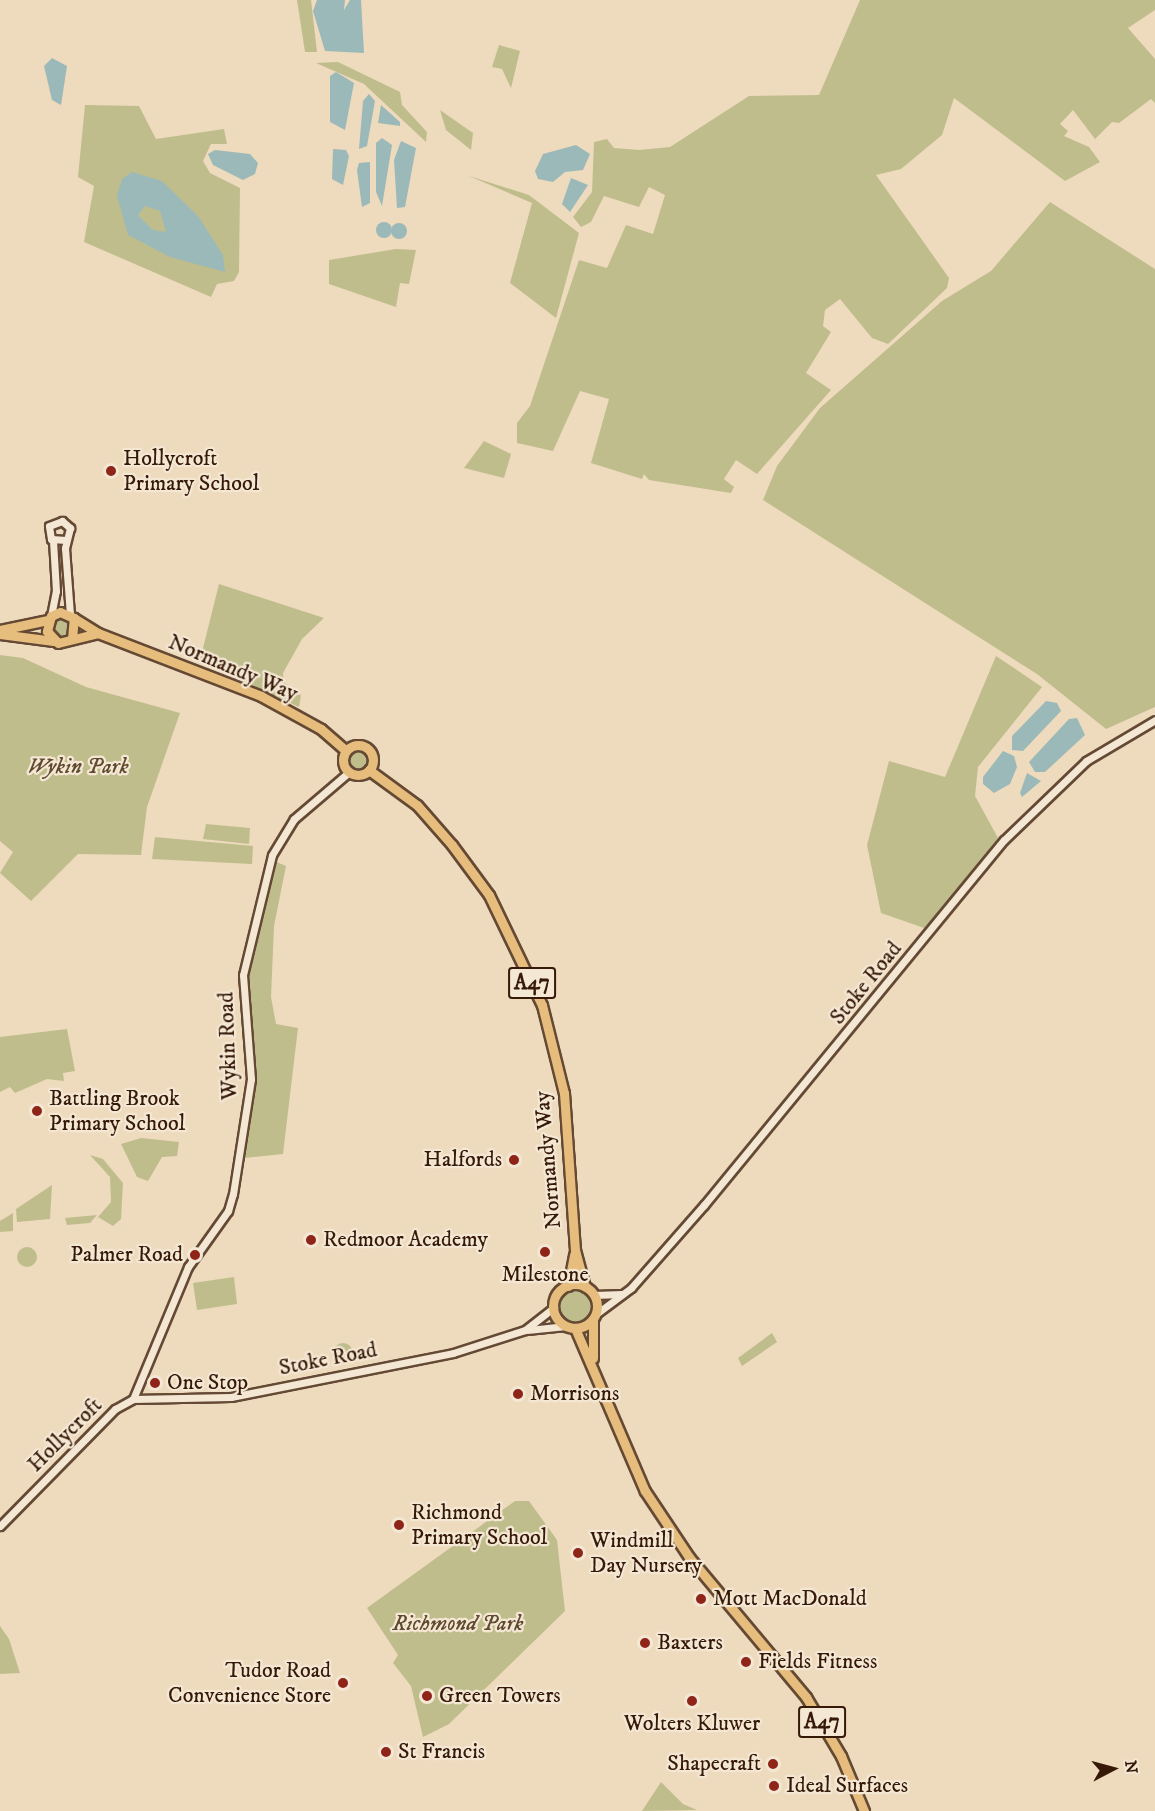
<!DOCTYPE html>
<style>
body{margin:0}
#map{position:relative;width:1155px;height:1811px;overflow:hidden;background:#eedabd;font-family:"IM FELL DW Pica",serif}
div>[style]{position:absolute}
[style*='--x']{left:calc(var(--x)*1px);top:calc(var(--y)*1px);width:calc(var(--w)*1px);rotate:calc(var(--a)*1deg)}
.green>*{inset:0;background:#c0bd8c}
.round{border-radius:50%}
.water>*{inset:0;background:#9bb9b8}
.roads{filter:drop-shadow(2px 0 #644934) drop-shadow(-2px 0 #644934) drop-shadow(0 2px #644934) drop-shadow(0 -2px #644934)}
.tertiary>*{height:7px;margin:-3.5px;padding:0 3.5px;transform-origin:3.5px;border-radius:3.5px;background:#f4e7d4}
.primary>*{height:9px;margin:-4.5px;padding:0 4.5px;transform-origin:4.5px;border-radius:4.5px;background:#e7bd7e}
.primary>.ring{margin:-4.5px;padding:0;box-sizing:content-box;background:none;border:9px solid #e7bd7e;border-radius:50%}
.dots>*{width:16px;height:16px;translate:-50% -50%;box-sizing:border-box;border:3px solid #f4e7d4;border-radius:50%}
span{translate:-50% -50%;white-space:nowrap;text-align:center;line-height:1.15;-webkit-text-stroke:4.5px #f4e7d4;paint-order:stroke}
.shield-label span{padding:2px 4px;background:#f4e7d4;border:2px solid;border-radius:4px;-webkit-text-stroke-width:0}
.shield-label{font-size:21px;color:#361907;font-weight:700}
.poi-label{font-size:22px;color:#361907}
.left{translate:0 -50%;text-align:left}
.right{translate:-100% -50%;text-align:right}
.street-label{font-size:22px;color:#361907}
.park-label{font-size:22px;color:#5f4a2f;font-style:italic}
.north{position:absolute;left:1083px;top:1739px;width:60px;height:60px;-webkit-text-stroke:4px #f4e7d4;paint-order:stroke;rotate:84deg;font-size:16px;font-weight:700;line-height:24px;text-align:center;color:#361907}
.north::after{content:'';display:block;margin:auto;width:21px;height:27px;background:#361907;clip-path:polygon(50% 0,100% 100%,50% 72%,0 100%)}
</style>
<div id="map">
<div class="green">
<i style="clip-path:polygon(297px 0,311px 0,317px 52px,305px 52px)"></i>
<i style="clip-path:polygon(860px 0,1155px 0,1155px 10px,1128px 28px,1155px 59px,1155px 103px,1151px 99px,1119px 123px,1112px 122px,1095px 139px,1073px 110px,1060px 124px,1068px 131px,1064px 136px,1089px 147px,1100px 162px,1065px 181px,954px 98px,942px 135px,901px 169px,876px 175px,949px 278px,947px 288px,888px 344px,872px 338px,840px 299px,825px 310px,823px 326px,831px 332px,806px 373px,831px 390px,757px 474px,736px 460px,724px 479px,734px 487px,731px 493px,649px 480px,644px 474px,642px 479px,591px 463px,609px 399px,580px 391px,553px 451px,517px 443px,517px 423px,530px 406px,579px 260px,607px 268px,626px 225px,653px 234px,665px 195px,649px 187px,639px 207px,604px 196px,591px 222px,581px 227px,573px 217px,592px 192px,594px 142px,607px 139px,614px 148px,639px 150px,670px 147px,749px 96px,819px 95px)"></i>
<i style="clip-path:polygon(499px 45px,520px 51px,511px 88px,502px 69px,492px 67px)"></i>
<i style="clip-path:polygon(338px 62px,400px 92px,402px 105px,427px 132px,426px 142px,364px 84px,316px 63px)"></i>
<i style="clip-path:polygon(85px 105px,139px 106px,156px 139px,224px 129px,227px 144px,211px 144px,203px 161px,210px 173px,240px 188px,239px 272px,234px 281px,217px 284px,211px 297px,84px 242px,94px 186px,78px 177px)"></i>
<i style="clip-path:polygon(440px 110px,473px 133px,471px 150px,446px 130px)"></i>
<i style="clip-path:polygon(469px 176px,529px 195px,579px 233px,556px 318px,510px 283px,532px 203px)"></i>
<i style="clip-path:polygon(1050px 202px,1155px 269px,1155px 707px,1106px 729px,1037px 674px,763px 500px,777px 466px,820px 408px,942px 301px,991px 271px)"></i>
<i style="clip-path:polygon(396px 249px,416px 250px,409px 284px,400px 283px,396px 307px,329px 284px,329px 260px)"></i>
<i style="clip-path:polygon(484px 441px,511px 454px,504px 478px,464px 468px)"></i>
<i style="clip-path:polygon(219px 584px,324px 618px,302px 639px,283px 673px,284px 682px,301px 695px,299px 707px,200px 660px)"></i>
<i style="clip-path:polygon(58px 616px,71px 620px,69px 636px,59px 638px,51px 630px)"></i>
<i style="clip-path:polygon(0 655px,23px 658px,86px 687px,180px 713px,147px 807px,141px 855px,78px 854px,31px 901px,0 873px,13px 852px,0 841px)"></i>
<i style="clip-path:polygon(996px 656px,1042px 687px,978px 767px,975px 796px,998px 838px,927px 929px,881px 913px,867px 845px,889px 761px,945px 777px)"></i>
<i class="round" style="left:347px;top:749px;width:22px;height:22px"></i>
<i style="clip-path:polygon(206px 824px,250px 828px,249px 844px,203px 839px)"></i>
<i style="clip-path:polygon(155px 837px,253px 846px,252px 864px,152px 859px)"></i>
<i style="clip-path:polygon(274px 861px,286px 866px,274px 926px,271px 997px,276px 1024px,298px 1028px,283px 1154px,244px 1158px,257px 1075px,247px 981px)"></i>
<i style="clip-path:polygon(67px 1029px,75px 1071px,63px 1073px,64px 1081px,47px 1079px,15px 1093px,10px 1087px,0 1092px,0 1037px)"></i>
<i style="clip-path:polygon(141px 1138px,179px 1142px,177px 1156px,162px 1157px,148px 1181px,137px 1177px,121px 1144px)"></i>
<i style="clip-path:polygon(90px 1155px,103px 1159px,123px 1183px,121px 1219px,113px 1226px,98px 1217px,111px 1202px,110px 1177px)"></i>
<i style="clip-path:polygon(52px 1185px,50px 1219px,17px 1222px,16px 1209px)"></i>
<i style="clip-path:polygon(13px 1213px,13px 1231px,0 1232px,0 1221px)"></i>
<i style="clip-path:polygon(97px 1215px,90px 1223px,67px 1225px,65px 1218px)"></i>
<i class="round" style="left:17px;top:1247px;width:20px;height:20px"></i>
<i style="clip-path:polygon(234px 1277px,237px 1304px,197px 1310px,193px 1283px)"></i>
<i class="round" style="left:558px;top:1288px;width:36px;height:36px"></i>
<i style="clip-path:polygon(772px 1333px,777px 1342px,742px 1366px,738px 1358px)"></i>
<i class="round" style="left:333px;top:1343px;width:20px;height:20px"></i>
<i style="clip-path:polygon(515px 1501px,529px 1501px,557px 1540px,565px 1611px,449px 1724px,423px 1737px,411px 1686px,393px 1663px,398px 1655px,367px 1608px)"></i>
<i style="clip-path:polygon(0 1626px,9px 1639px,20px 1673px,0 1674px)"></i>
<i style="clip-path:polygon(661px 1782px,683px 1804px,697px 1810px,642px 1811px)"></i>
</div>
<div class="water">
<i style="clip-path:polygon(317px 0,345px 0,344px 10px,350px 0,361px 0,364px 53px,325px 51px,313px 11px)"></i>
<i style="clip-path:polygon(52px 58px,67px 66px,61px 105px,52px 100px,44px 66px)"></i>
<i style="clip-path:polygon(336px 72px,354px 83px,345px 130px,330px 122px,330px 76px)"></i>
<i style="clip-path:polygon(369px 94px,375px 101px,367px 146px,359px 149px,363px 101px)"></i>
<i style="clip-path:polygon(381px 105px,400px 122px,400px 126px,378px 123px)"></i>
<i style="clip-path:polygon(382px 138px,392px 145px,382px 206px,376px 192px,376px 143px)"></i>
<i style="clip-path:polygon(401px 141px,416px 148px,405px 207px,397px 208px,394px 160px)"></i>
<i style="clip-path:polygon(576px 145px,590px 154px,583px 170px,565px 172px,553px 182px,538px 179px,535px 171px,543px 154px)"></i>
<i style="clip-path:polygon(333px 149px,346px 150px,349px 156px,343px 185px,332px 179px)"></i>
<i style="clip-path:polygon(215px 150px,250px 154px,258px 163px,255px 174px,243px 180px,213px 165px,208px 154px)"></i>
<i style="clip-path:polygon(370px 162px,370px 203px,362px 207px,357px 170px,359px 163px)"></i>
<i style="clip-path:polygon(evenodd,132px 172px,162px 181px,198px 216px,223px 255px,225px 272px,170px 257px,128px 235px,117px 196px,122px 179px,132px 172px,145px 206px,160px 211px,166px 232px,153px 230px,138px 215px,145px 206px)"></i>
<i style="clip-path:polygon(571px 178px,588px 185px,570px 212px,562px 204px)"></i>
<i class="round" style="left:376px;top:222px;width:16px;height:16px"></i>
<i class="round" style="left:391px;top:223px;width:16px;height:16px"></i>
<i style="clip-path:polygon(1046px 701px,1057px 703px,1061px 711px,1023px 751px,1012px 750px,1012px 736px)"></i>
<i style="clip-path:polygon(1077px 718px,1085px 735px,1045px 772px,1035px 772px,1029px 762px,1069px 719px)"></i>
<i style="clip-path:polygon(1003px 751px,1014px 756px,1017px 767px,1010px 784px,994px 793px,983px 784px,983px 777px)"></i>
<i style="clip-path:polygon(1027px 773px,1041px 781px,1022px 797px,1020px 793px)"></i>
</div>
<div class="roads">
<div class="tertiary">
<i style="--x:66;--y:540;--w:15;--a:-176"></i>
<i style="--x:51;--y:539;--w:13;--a:-99"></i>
<i style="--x:49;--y:526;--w:14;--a:-21"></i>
<i style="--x:62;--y:521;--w:11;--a:41"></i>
<i style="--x:70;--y:528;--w:21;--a:104"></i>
<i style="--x:65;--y:548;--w:66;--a:85.7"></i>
<i style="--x:51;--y:616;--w:25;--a:-79"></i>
<i style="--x:56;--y:591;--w:51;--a:-93.4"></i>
<i style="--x:594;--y:1295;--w:28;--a:-2"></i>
<i style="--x:596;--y:1314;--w:44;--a:-36.6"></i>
<i style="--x:631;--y:1288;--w:111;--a:-48.7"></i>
<i style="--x:704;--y:1205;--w:472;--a:-50.6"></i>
<i style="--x:1004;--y:840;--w:114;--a:-43.9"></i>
<i style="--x:1086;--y:761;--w:80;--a:-30.7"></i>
<i style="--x:528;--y:1330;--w:37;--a:-6"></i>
<i style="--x:133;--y:1399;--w:143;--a:-67.4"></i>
<i style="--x:188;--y:1267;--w:69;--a:-54.5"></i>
<i style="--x:228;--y:1211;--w:18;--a:-74"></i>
<i style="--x:233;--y:1194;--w:116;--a:-81.1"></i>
<i style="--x:251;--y:1079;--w:104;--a:-94.4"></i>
<i style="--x:243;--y:975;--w:123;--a:-76.4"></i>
<i style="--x:272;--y:855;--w:42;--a:-58.6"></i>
<i style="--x:294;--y:819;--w:72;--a:-40.5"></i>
<i style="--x:133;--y:1399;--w:98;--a:-1.2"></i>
<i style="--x:231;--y:1397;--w:226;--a:-11.2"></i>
<i style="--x:453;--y:1353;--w:76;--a:-17.7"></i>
<i style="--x:525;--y:1330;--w:37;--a:-38"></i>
<i style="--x:0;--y:1526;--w:164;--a:-45.5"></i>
<i style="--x:115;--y:1409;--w:21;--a:-29"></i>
</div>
<div class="primary">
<i style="--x:74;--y:618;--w:28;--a:32"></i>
<i style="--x:98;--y:633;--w:175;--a:21.1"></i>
<i style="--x:261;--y:696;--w:68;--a:28.8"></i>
<i style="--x:321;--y:729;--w:32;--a:41"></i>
<i style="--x:0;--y:630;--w:49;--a:-11.8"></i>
<i style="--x:0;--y:634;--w:54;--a:7.4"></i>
<i style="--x:72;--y:639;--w:21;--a:-85"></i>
<i style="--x:74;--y:618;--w:15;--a:-157"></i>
<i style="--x:60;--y:612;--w:10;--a:156"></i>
<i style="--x:51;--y:616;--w:16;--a:105"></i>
<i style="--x:47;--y:631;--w:16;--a:47"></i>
<i style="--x:58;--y:643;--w:41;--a:-14"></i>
<i class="ring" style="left:343px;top:745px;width:21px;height:21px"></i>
<i style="--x:369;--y:770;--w:59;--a:36.1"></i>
<i style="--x:417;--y:805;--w:53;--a:48.8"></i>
<i style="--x:452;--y:845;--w:62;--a:53.5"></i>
<i style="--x:489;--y:895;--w:122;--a:64.3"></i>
<i style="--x:542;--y:1005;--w:91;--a:76"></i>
<i style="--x:564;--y:1093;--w:157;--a:86"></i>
<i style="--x:575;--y:1250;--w:38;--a:75"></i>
<i class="ring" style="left:553px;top:1284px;width:35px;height:35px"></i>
<i style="--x:568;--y:1286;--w:32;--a:-79"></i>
<i style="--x:593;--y:1320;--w:38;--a:90"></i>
<i style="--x:575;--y:1328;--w:177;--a:66.8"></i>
<i style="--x:645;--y:1491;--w:79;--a:56.3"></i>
<i style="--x:689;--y:1557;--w:182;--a:50.1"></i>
<i style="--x:806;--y:1697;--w:69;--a:59.3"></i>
<i style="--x:841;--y:1756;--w:60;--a:67.3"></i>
</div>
</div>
<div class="dots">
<i style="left:111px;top:471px;background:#8f2418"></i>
<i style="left:37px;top:1111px;background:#8f2418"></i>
<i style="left:514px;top:1160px;background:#8f2418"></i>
<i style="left:311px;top:1240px;background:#8f2418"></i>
<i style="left:545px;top:1252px;background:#8f2418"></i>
<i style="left:195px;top:1255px;background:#8f2418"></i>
<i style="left:155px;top:1383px;background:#8f2418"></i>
<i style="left:518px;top:1394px;background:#8f2418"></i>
<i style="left:399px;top:1525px;background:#8f2418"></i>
<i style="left:578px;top:1553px;background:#8f2418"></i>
<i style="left:701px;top:1599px;background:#8f2418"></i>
<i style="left:645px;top:1643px;background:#8f2418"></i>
<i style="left:746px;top:1662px;background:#8f2418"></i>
<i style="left:343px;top:1683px;background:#8f2418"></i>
<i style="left:427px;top:1696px;background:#8f2418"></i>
<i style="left:692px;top:1701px;background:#8f2418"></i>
<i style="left:386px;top:1752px;background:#8f2418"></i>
<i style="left:773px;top:1764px;background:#8f2418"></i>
<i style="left:774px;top:1786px;background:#8f2418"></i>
</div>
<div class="shield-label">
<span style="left:532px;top:983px">A47</span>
<span style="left:822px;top:1722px">A47</span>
</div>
<div class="poi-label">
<span class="left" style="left:123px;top:471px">Hollycroft<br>Primary School</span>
<span class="left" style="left:49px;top:1111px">Battling Brook<br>Primary School</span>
<span class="right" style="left:502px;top:1160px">Halfords</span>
<span class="left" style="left:323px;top:1240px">Redmoor Academy</span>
<span class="right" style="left:183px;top:1255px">Palmer Road</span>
<span style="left:545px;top:1275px">Milestone</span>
<span class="left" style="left:167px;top:1383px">One Stop</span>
<span class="left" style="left:530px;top:1394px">Morrisons</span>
<span class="left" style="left:411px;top:1525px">Richmond<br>Primary School</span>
<span class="left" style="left:590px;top:1553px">Windmill<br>Day Nursery</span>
<span class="left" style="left:713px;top:1599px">Mott MacDonald</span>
<span class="left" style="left:657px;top:1643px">Baxters</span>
<span class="left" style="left:758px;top:1662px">Fields Fitness</span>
<span class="right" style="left:331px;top:1683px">Tudor Road<br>Convenience Store</span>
<span class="left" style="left:439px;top:1696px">Green Towers</span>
<span style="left:692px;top:1724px">Wolters Kluwer</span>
<span class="left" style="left:398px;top:1752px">St Francis</span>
<span class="right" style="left:761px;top:1764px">Shapecraft</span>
<span class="left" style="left:786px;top:1786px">Ideal Surfaces</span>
</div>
<div class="street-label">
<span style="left:233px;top:668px;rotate:23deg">Normandy Way</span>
<span style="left:866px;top:983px;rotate:-51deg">Stoke Road</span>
<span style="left:228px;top:1046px;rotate:-92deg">Wykin Road</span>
<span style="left:548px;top:1160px;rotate:-95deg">Normandy Way</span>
<span style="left:328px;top:1359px;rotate:-11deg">Stoke Road</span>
<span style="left:65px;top:1435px;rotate:-45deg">Hollycroft</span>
</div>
<div class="park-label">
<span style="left:78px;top:767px">Wykin Park</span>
<span style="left:458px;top:1624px">Richmond Park</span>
</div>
<div class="north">N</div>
</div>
